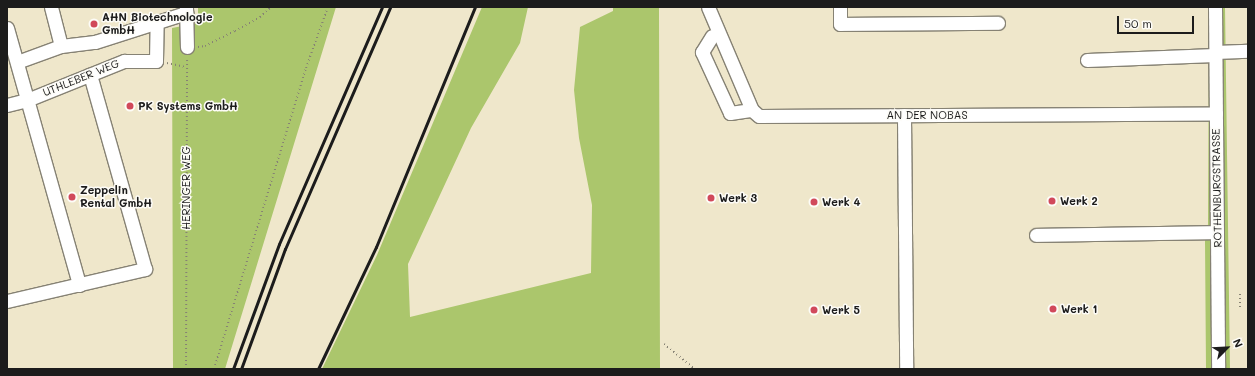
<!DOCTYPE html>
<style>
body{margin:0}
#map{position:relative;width:1255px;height:376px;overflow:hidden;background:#efe7cb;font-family:Mali,sans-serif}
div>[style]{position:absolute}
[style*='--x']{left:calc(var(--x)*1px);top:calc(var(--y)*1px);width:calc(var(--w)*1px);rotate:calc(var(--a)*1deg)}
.green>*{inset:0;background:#abc66c}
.path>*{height:2px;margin-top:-1px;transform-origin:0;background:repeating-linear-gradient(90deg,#868274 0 1px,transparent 0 4px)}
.roads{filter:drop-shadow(1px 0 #868274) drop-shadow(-1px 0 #868274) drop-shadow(0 1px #868274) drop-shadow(0 -1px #868274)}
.minor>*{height:13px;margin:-6.5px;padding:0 6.5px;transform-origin:6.5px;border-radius:6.5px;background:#fff}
.rail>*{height:3px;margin:-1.5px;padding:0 1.5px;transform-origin:1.5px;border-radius:1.5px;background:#1c1c1c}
.dots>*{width:11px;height:11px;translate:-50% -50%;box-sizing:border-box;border:2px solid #fdfcf7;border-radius:50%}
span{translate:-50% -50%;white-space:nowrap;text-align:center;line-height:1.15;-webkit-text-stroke:3px #fdfcf7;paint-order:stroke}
.poi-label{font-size:11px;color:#1c1c1c;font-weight:700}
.left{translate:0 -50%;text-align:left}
.street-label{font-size:11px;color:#1c1c1c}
.frame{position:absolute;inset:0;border:8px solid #1c1c1c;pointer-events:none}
.north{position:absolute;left:1207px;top:328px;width:40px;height:40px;-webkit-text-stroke:3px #fdfcf7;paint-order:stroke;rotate:66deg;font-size:11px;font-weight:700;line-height:16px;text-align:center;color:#1c1c1c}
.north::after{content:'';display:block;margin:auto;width:14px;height:18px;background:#1c1c1c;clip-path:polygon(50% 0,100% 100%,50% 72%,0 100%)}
.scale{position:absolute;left:1117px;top:16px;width:77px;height:18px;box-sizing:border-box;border:2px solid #1c1c1c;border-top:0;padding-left:5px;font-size:12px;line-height:14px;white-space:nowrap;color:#1c1c1c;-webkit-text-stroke:3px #fdfcf7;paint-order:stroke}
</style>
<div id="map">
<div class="green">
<i style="clip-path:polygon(198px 7px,336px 7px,225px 369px,173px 369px,172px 28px,198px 23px)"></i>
<i style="clip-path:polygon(482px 7px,528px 7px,520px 43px,471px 128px,408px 264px,410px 317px,591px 273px,592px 205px,579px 138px,574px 90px,580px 27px,613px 11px,613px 7px,659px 7px,660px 369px,322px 369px,377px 255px)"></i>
<i style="clip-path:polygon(1209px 7px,1225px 7px,1230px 369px,1206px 369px,1205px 241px,1208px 224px)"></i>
</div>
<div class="path">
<i style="--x:198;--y:47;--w:7;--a:-8"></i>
<i style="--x:205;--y:46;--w:34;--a:-27"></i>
<i style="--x:235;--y:31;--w:29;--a:-29"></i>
<i style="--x:260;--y:17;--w:15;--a:-42"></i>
<i style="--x:167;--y:63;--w:19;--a:12"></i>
<i style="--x:1240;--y:294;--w:13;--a:90"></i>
<i style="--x:664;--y:344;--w:40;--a:39"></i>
<i style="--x:186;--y:369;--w:310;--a:-89.8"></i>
<i style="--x:214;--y:369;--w:315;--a:-73"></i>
<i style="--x:306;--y:68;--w:65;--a:-70.2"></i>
</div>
<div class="roads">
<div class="minor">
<i style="--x:51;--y:7;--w:40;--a:75.6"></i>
<i style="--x:186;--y:7;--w:40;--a:88.6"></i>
<i style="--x:708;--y:7;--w:112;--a:66.9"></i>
<i style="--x:752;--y:110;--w:9;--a:41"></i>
<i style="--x:759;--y:116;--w:457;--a:-0.3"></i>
<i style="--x:840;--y:7;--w:17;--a:90"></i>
<i style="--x:840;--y:24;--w:158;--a:-0.4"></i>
<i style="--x:1215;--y:7;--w:362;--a:89.5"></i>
<i style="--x:7;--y:28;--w:267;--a:74.3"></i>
<i style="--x:712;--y:36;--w:19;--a:122"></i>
<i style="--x:702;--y:52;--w:67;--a:65.3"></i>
<i style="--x:730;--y:113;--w:22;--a:-8"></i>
<i style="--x:1215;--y:52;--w:33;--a:-2"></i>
<i style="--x:1087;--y:60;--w:128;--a:-2.2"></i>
<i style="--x:17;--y:62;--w:47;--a:-20"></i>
<i style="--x:61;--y:46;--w:34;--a:-7"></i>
<i style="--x:95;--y:42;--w:96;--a:-17.7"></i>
<i style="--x:7;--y:105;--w:21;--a:-14"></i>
<i style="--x:27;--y:100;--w:105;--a:-21.9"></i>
<i style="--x:124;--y:61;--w:32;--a:0"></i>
<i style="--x:156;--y:61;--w:39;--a:-89"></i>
<i style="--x:904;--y:115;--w:254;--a:89.5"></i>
<i style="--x:1036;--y:235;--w:181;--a:-0.9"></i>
<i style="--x:7;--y:301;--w:142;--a:-13.1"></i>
<i style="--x:145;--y:269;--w:202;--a:-105.8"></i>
</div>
</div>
<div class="rail">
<i style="--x:233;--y:369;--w:133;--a:-69.8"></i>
<i style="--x:279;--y:244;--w:258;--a:-66.5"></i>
<i style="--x:241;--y:369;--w:128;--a:-69.9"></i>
<i style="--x:285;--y:249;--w:264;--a:-66.5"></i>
<i style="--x:318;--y:369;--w:135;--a:-64.6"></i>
<i style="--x:376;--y:247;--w:260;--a:-67.6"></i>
</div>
<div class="dots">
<i style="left:94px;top:24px;background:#d1495b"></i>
<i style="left:130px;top:106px;background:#d1495b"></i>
<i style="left:72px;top:197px;background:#d1495b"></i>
<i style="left:711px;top:198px;background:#d1495b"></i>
<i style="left:1052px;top:201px;background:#d1495b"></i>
<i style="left:814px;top:202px;background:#d1495b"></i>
<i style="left:1053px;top:309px;background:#d1495b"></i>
<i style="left:814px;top:310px;background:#d1495b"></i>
</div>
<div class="poi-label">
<span class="left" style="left:102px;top:24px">AHN Biotechnologie<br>GmbH</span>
<span class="left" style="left:138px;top:106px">PK Systems GmbH</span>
<span class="left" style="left:80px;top:197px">Zeppelin<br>Rental GmbH</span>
<span class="left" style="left:719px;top:198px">Werk 3</span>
<span class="left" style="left:1060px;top:201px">Werk 2</span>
<span class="left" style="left:822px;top:202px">Werk 4</span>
<span class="left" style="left:1061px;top:309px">Werk 1</span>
<span class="left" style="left:822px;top:310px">Werk 5</span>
</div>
<div class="street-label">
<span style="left:81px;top:78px;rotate:-22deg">UTHLEBER WEG</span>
<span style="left:927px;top:115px">AN DER NOBAS</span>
<span style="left:186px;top:188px;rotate:-90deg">HERINGER WEG</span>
<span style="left:1217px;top:188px;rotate:-91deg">ROTHENBURGSTRASSE</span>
</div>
<div class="frame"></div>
<div class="north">N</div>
<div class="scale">50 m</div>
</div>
